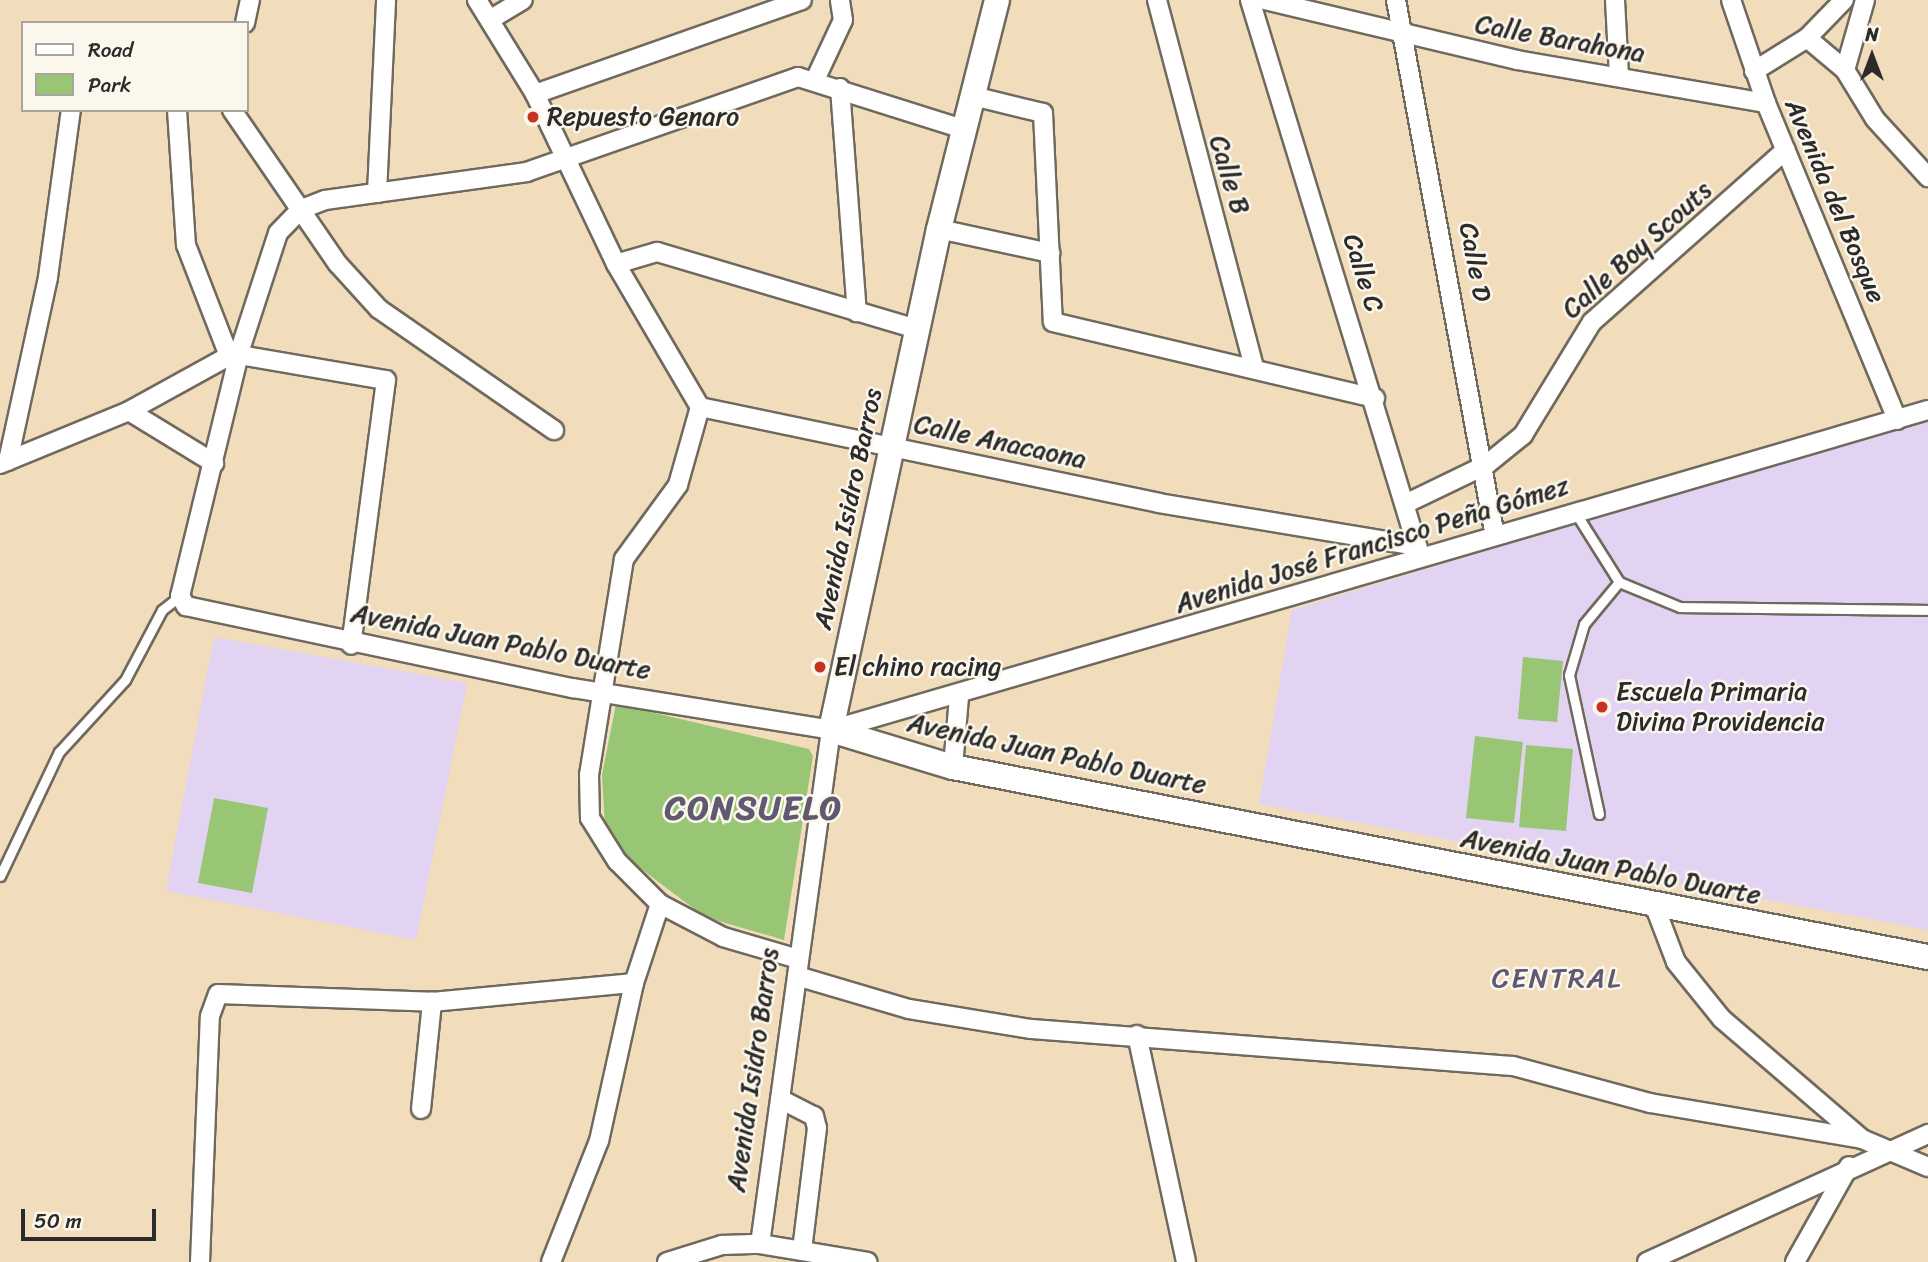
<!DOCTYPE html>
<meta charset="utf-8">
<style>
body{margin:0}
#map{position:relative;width:1928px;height:1262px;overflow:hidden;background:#f1dcbb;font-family:Sriracha,sans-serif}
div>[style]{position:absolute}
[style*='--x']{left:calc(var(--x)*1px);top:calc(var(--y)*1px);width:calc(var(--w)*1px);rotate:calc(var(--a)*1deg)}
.built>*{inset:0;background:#e3d3f2}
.green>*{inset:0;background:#99c674}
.roads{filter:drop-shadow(2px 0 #70695d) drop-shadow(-2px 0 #70695d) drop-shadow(0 2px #70695d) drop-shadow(0 -2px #70695d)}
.lane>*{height:9px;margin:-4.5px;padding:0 4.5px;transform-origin:4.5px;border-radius:4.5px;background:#fff}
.street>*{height:18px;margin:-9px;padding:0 9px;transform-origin:9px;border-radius:9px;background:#fff}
.secondary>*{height:24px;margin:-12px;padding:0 12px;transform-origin:12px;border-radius:12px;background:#fff}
.dots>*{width:19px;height:19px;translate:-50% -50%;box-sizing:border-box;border:4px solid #fbf7ec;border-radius:50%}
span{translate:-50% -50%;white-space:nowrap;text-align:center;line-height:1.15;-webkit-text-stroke:5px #fbf7ec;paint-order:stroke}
.street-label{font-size:26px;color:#2b2b2b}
.poi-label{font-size:26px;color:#2b2b2b}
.left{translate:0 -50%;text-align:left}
.neighbourhood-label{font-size:28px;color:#605970;letter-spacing:2px}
.district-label{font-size:33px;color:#605970;font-weight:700;letter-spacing:2px}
.legend{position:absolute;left:21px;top:21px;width:228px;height:91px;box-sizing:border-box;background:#fbf7ec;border:2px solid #a8a59f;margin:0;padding:9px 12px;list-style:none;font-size:21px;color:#2b2b2b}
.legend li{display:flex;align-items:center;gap:14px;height:35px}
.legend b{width:35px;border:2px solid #a8a59f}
.north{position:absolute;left:1837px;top:21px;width:70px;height:70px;-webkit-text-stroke:5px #fbf7ec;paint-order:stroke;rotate:0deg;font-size:19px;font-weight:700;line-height:28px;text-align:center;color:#2b2b2b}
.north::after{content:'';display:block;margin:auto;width:24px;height:32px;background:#2b2b2b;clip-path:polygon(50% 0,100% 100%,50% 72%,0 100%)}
.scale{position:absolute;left:21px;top:1209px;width:135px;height:32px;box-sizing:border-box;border:4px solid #2b2b2b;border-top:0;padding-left:9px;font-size:21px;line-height:24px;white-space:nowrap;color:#2b2b2b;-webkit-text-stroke:5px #fbf7ec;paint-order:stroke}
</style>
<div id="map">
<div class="built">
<i style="clip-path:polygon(1928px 416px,1928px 930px,1259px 804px,1292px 610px)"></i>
<i style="clip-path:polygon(214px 637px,467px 683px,416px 940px,166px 891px)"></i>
</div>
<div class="green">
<i style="clip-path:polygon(1523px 657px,1563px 661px,1557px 722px,1518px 719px)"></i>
<i style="clip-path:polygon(616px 704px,809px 749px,813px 756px,784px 940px,705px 917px,628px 859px,605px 827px,602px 775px)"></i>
<i style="clip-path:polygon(1475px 736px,1523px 742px,1514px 823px,1466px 818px)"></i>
<i style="clip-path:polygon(1526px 745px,1573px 749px,1566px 831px,1519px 827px)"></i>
<i style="clip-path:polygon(214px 798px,268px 808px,252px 893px,198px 883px)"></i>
</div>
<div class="roads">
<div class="lane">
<i style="--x:1575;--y:512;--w:83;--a:57.8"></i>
<i style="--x:1619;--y:582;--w:66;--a:22.3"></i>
<i style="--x:1680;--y:607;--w:248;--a:0.7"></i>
<i style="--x:1599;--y:814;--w:142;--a:-102.2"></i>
<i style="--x:1569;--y:675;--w:53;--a:-73.6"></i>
<i style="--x:1584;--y:624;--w:55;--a:-50.2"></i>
<i style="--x:0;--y:876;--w:137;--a:-64.6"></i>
<i style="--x:59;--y:752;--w:98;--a:-47.5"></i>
<i style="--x:125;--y:680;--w:79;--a:-62.1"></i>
<i style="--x:162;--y:610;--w:23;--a:-38"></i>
</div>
<div class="street">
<i style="--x:477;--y:0;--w:110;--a:58.3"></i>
<i style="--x:535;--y:94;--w:188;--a:64.5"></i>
<i style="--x:616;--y:264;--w:166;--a:59.6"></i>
<i style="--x:700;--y:407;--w:469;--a:11.8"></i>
<i style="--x:1159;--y:503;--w:262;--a:9.5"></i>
<i style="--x:1157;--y:0;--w:379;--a:75.2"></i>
<i style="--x:1250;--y:0;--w:581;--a:73"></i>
<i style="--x:1265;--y:0;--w:259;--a:13.4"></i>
<i style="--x:1517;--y:60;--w:253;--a:9.8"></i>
<i style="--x:1396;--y:0;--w:545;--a:79.54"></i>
<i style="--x:1615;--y:0;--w:76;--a:87"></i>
<i style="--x:1731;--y:0;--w:109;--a:71.2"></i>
<i style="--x:1766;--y:103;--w:343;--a:67.5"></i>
<i style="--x:1865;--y:0;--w:73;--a:105.9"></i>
<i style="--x:1845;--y:70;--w:57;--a:58.5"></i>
<i style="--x:1875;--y:119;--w:79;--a:47.6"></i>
<i style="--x:491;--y:19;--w:37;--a:-31"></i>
<i style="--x:245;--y:23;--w:24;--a:-78"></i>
<i style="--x:1807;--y:38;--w:50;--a:40.1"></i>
<i style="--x:1754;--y:71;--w:62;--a:-31.9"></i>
<i style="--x:1807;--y:38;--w:53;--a:-45.8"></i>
<i style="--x:815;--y:80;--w:66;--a:-65"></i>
<i style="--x:843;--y:20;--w:20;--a:-99"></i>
<i style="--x:840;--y:88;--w:225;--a:85.7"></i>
<i style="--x:535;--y:94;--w:283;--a:-19.4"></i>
<i style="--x:973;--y:96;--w:72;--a:13.7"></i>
<i style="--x:1043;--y:113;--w:209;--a:87.3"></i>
<i style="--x:1053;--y:322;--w:331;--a:13.3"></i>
<i style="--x:177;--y:110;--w:135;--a:86.2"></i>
<i style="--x:186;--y:245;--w:119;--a:68.8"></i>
<i style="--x:232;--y:110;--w:187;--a:55.5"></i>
<i style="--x:338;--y:264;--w:61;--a:47.7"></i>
<i style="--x:379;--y:309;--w:213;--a:34.7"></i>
<i style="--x:963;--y:129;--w:173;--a:-162.5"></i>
<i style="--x:798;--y:77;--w:287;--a:160.7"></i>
<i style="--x:527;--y:172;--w:204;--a:172.1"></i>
<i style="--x:325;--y:200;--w:26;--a:159"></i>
<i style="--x:301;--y:209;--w:33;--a:134"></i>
<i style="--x:278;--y:233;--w:123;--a:108"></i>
<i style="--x:240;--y:350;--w:253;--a:103.7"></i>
<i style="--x:180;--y:596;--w:12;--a:59"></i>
<i style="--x:186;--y:606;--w:396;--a:12"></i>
<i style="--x:573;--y:688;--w:261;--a:9.2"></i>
<i style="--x:831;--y:730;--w:1143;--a:-16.26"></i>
<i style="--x:377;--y:193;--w:193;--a:-87.3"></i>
<i style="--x:939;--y:229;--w:114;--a:12.2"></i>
<i style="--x:616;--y:264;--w:43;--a:-16.3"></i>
<i style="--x:657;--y:252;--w:271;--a:16.5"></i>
<i style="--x:239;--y:355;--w:149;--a:9.7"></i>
<i style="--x:386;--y:380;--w:267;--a:97.5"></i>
<i style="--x:700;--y:407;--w:81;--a:105.8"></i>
<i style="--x:678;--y:485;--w:92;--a:126.1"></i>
<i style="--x:624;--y:559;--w:219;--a:99.2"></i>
<i style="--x:589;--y:775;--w:43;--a:88.7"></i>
<i style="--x:590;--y:818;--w:51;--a:57.9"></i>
<i style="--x:617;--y:861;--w:61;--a:45"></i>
<i style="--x:660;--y:904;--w:71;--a:27.6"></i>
<i style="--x:723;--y:937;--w:78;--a:16.3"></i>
<i style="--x:129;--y:411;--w:100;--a:31.5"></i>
<i style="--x:8;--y:461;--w:188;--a:-77.7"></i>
<i style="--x:48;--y:277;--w:169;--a:-82.2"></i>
<i style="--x:0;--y:464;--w:139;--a:-22.3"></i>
<i style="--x:129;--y:411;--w:127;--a:-28.8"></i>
<i style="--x:1405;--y:504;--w:90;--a:-25.7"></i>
<i style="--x:1486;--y:465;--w:48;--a:-39"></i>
<i style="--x:1523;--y:435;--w:132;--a:-58.6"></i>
<i style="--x:1592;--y:322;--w:259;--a:-41.6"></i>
<i style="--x:953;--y:767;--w:70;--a:-85.1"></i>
<i style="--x:1655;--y:907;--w:59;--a:69.1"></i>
<i style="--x:1676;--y:962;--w:73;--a:51.1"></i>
<i style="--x:1722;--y:1019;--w:184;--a:40.6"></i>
<i style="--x:1862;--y:1139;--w:72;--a:23"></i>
<i style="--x:797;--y:976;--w:117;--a:16.4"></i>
<i style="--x:909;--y:1009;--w:124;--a:9.3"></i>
<i style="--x:1031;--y:1029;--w:483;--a:4.4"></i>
<i style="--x:1513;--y:1066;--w:142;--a:15.1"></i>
<i style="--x:1650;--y:1103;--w:215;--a:9.6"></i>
<i style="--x:1137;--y:1035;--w:232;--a:77.8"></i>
<i style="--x:780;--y:1099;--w:38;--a:27"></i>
<i style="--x:814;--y:1116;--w:12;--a:76"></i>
<i style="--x:817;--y:1128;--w:124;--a:97"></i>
<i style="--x:421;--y:1109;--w:108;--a:-84.1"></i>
<i style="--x:760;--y:1244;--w:519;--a:-82.14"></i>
<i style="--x:200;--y:1262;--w:246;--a:-87.7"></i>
<i style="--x:210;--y:1016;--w:23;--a:-70"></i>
<i style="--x:218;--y:994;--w:214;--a:2.1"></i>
<i style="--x:432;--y:1002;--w:203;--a:-5.4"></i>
<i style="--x:551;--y:1262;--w:130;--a:-68.4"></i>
<i style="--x:599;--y:1141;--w:162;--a:-77.5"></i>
<i style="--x:634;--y:983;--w:83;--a:-71.8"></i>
<i style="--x:667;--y:1262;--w:58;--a:-17.2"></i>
<i style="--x:722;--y:1245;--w:38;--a:-2"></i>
<i style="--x:760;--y:1244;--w:109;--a:9.5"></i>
<i style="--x:1647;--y:1262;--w:309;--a:-24.5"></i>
<i style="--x:1795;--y:1262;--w:110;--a:-60.6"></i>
</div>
<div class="secondary">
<i style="--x:997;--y:0;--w:236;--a:104.2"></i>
<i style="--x:939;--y:229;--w:513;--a:102.17"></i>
<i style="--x:831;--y:730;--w:127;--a:16.9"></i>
<i style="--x:953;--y:767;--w:993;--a:11.03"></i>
</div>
</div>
<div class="dots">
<i style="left:533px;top:117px;background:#c8321e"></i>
<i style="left:820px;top:667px;background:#c8321e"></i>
<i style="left:1602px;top:707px;background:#c8321e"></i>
</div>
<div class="street-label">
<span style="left:1560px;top:39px;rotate:10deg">Calle Barahona</span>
<span style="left:1229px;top:175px;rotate:73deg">Calle B</span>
<span style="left:1835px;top:201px;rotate:67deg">Avenida del Bosque</span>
<span style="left:1637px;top:250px;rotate:-42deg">Calle Boy Scouts</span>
<span style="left:1475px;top:262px;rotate:79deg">Calle D</span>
<span style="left:1363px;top:273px;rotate:72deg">Calle C</span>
<span style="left:1000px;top:442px;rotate:12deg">Calle Anacaona</span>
<span style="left:848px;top:509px;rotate:-78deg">Avenida Isidro Barros</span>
<span style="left:1372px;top:545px;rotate:-17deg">Avenida José Francisco Peña Gómez</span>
<span style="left:501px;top:642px;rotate:11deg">Avenida Juan Pablo Duarte</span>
<span style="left:1057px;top:754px;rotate:12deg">Avenida Juan Pablo Duarte</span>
<span style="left:1611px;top:867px;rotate:11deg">Avenida Juan Pablo Duarte</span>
<span style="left:753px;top:1070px;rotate:-82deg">Avenida Isidro Barros</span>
</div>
<div class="poi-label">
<span class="left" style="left:547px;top:117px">Repuesto Genaro</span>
<span class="left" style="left:834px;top:667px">El chino racing</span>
<span class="left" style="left:1616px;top:707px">Escuela Primaria<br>Divina Providencia</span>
</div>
<div class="neighbourhood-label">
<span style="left:1557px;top:978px">CENTRAL</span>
</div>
<div class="district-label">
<span style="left:754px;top:809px">CONSUELO</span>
</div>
<ul class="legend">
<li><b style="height:9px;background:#fff"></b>Road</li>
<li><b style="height:19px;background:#99c674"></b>Park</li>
</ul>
<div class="north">N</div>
<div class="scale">50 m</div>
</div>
